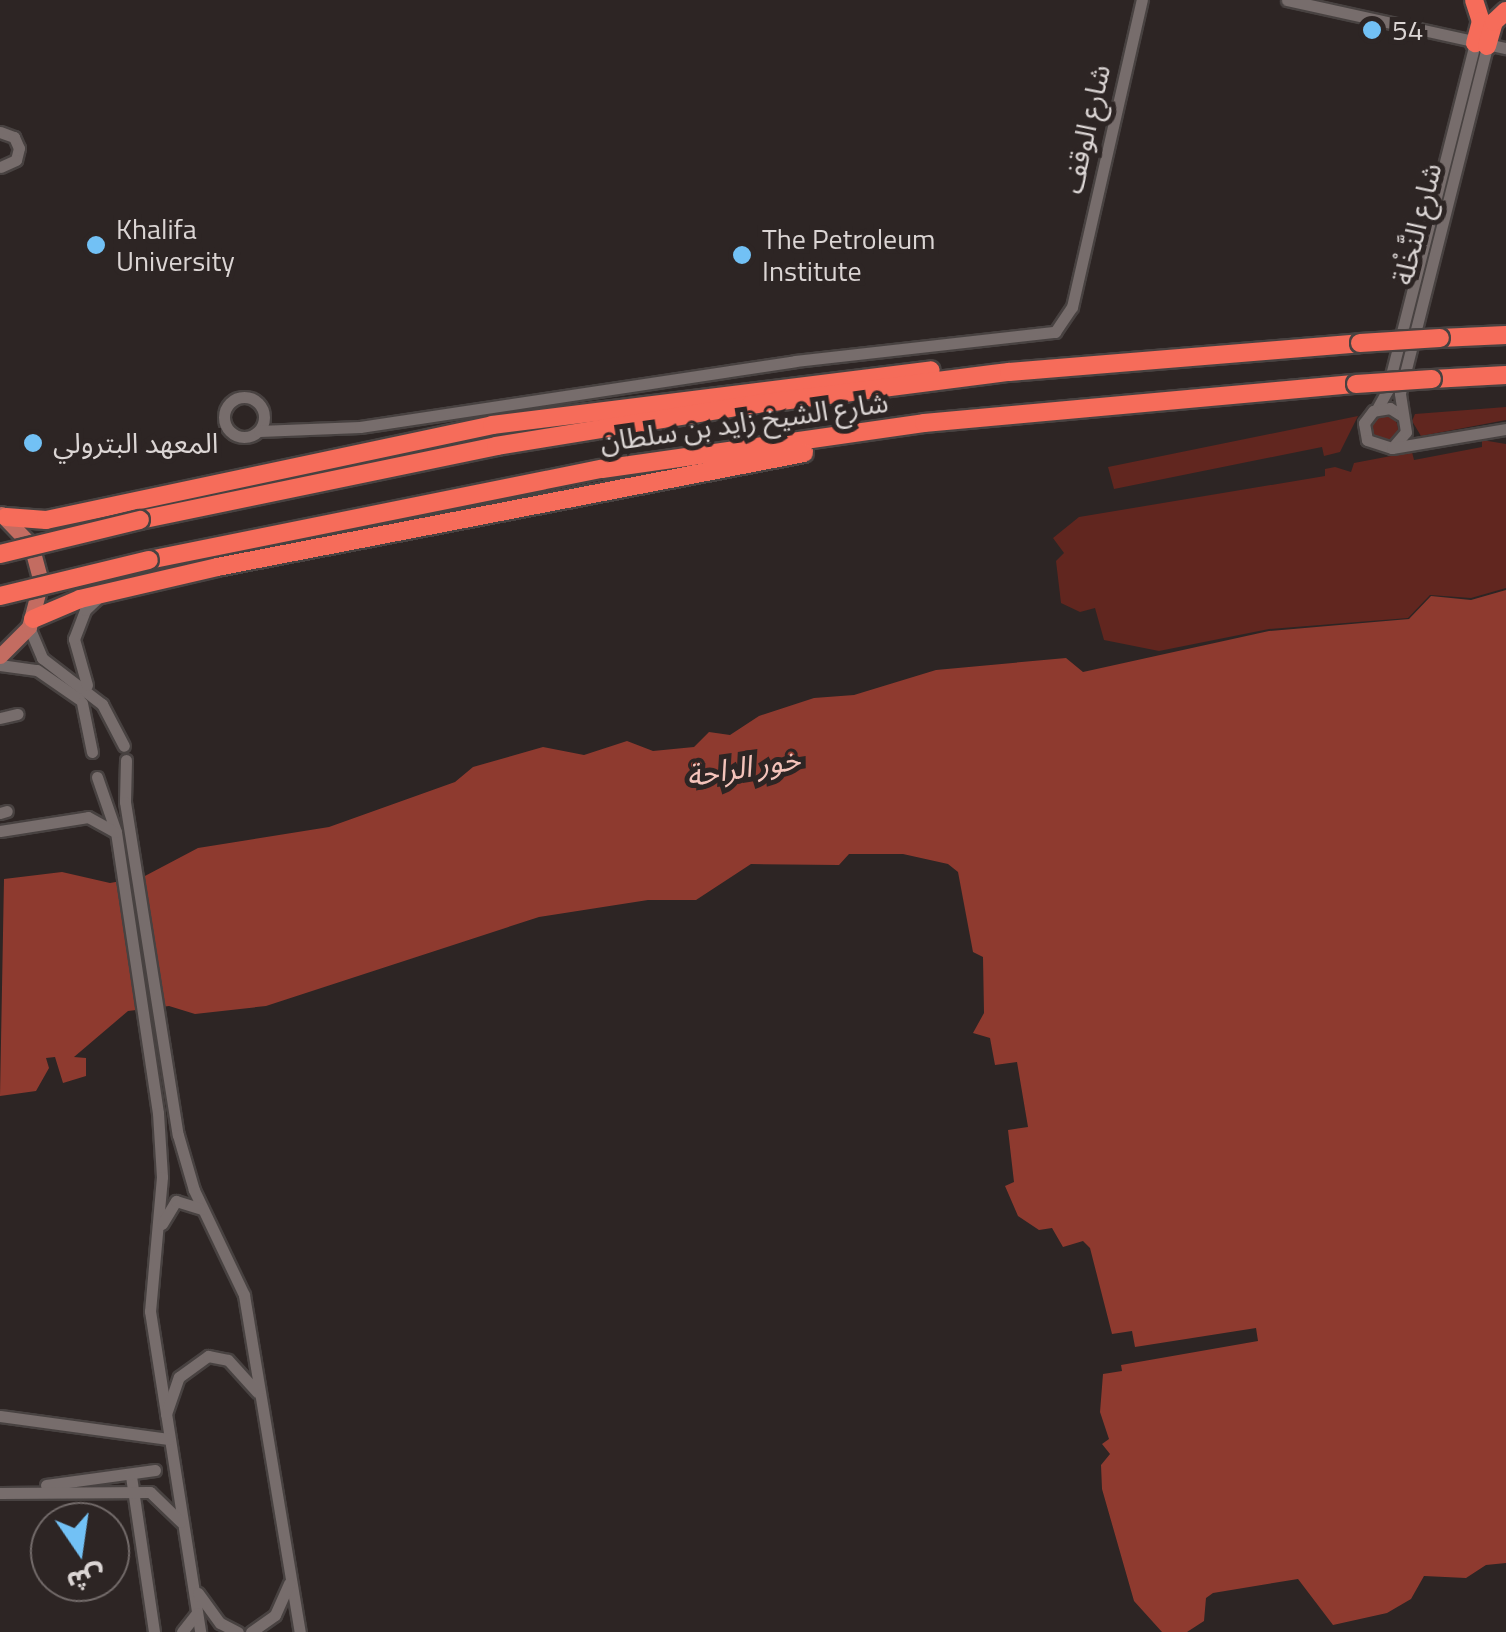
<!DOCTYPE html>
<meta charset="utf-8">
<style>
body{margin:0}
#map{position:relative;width:1506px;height:1632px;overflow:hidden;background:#2d2524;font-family:"Titillium Web","Noto Sans Arabic",sans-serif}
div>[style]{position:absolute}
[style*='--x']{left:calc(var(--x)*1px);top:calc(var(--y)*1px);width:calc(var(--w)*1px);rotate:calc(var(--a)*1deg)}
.green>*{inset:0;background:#61261f}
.round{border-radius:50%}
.water>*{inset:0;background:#8e3a2f}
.roads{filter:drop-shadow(2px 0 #484241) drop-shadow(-2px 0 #484241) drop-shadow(0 2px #484241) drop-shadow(0 -2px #484241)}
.minor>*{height:11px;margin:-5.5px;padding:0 5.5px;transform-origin:5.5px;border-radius:5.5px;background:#776d6c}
.minor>.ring{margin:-5.5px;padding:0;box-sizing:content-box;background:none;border:11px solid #776d6c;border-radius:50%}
.major>*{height:15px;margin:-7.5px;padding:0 7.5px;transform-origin:7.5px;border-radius:7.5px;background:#c36c61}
.highway>*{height:18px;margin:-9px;padding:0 9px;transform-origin:9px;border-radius:9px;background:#f66c5a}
.bridges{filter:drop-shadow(2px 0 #484241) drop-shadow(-2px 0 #484241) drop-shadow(0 2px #484241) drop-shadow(0 -2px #484241)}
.highway-bridge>*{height:18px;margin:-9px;padding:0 9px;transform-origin:9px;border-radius:9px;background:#f66c5a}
.dots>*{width:28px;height:28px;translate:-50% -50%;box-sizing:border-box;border:5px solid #2d2524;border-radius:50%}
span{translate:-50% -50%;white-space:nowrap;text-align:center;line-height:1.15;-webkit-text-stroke:10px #2d2524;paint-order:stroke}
.poi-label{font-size:28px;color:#dbd5d4}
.left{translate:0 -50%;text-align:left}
.street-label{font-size:28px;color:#dbd5d4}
.water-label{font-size:30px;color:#f4c3ba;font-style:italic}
.north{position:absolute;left:30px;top:1502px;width:100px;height:100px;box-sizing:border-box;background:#2d2524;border:2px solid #736b6a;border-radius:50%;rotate:167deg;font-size:28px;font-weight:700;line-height:40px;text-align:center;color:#dbd5d4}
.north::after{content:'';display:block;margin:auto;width:35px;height:45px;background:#72c1f5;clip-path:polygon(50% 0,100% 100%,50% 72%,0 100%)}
</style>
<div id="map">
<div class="green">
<i style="clip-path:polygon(1506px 407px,1506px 420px,1421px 436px,1412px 421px,1415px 414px)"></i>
<i class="round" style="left:1368px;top:414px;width:30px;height:30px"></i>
<i style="clip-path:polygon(1358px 416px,1340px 452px,1324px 456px,1322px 447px,1114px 489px,1108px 467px)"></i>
<i style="clip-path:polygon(1482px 440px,1506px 444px,1506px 588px,1471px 598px,1430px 595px,1408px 618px,1269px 629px,1159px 651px,1104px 640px,1095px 608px,1080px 612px,1061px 603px,1056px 561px,1064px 553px,1053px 538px,1079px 517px,1325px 476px,1325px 469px,1335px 467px,1351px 472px,1354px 463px,1412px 452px,1414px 460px,1482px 447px)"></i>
</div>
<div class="water">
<i style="clip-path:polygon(1506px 590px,1506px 1563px,1486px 1565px,1466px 1578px,1424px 1576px,1411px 1599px,1387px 1613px,1333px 1625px,1298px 1579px,1213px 1593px,1206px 1598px,1204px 1621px,1187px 1632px,1162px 1632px,1134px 1601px,1102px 1489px,1101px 1465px,1110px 1454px,1102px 1444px,1109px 1439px,1100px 1412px,1103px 1374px,1122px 1371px,1121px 1365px,1258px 1341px,1256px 1328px,1135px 1347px,1132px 1331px,1112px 1334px,1090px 1248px,1083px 1241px,1063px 1247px,1052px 1228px,1039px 1230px,1018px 1216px,1005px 1186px,1014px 1182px,1008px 1130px,1028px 1127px,1017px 1062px,995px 1065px,990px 1038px,973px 1033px,984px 1013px,983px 957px,973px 952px,958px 872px,948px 864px,903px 854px,849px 854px,839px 865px,751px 864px,696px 900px,648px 900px,539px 917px,266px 1006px,195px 1014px,169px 1006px,128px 1011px,74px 1057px,86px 1058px,86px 1076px,63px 1083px,55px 1057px,46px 1058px,49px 1068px,36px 1091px,0 1096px,4px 879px,62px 872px,110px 883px,143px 877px,198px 848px,329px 827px,455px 782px,473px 767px,543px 747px,584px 755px,627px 741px,653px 751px,694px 747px,709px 732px,730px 735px,759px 716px,814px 698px,854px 695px,936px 670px,1066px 658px,1083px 672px,1269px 631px,1409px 619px,1431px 596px,1471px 600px)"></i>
</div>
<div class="roads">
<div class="minor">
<i style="--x:1287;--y:0;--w:224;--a:12.4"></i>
<i style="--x:0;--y:132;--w:15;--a:20"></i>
<i style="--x:14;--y:137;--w:12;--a:66"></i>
<i style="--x:19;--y:148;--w:12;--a:104"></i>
<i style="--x:16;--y:160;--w:17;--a:156"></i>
<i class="ring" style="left:224px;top:397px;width:29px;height:29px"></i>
<i style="--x:1377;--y:409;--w:21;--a:-61"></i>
<i style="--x:1387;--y:391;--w:359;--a:-75.8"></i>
<i style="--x:1401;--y:415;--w:13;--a:-148"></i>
<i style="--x:1390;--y:408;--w:17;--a:170"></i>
<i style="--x:1373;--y:411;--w:15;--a:127"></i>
<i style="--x:1364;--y:423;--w:17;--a:80"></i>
<i style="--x:1367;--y:440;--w:26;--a:18"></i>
<i style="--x:1392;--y:448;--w:21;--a:-49"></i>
<i style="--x:1406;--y:432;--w:39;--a:-99"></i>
<i style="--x:1400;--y:393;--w:358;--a:-75.9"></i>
<i style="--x:259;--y:431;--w:101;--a:-2.3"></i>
<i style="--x:360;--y:427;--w:440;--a:-8.6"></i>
<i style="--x:795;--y:361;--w:262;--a:-6.4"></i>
<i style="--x:1055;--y:332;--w:30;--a:-56"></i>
<i style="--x:1072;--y:307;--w:315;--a:-77.2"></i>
<i style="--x:1392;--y:448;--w:116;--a:-9.5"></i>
<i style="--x:29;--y:627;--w:34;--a:67"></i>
<i style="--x:42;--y:658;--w:76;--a:37.5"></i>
<i style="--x:102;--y:704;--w:47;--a:62.4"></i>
<i style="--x:0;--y:665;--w:37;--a:8"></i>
<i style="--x:37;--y:670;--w:51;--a:34.6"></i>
<i style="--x:87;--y:685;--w:48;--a:-105.8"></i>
<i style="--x:74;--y:639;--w:31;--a:-69"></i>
<i style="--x:85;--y:610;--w:16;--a:-43"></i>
<i style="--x:82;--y:703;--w:50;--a:78.5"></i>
<i style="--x:0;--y:718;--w:18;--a:-13"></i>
<i style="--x:126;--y:760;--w:42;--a:91.4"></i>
<i style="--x:125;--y:802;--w:337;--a:81"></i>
<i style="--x:178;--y:1135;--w:57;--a:73.8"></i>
<i style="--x:194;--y:1190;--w:116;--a:64.5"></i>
<i style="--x:244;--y:1295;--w:342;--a:80.6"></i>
<i style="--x:97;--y:777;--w:58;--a:70.9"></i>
<i style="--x:116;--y:832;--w:284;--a:81.5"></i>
<i style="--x:158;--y:1113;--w:64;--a:86.4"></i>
<i style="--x:162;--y:1177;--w:135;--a:95.1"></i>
<i style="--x:150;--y:1311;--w:325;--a:81.1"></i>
<i style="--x:0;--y:813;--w:7;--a:-16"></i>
<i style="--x:0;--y:831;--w:89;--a:-9"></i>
<i style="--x:88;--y:817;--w:31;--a:29"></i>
<i style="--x:162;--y:1224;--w:27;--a:-59"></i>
<i style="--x:176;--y:1201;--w:27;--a:17"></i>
<i style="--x:166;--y:1414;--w:39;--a:-71"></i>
<i style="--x:179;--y:1377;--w:36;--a:-36"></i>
<i style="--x:208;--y:1356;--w:20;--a:11"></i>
<i style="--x:228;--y:1360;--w:43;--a:47.8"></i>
<i style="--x:0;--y:1416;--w:170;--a:7.8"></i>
<i style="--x:131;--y:1476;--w:158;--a:81.6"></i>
<i style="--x:46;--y:1485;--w:110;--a:-7.8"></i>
<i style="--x:0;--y:1493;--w:150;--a:-0.4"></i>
<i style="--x:150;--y:1492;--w:43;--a:44.1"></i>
<i style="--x:198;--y:1593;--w:37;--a:54"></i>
<i style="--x:220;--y:1623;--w:20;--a:27"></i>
<i style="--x:182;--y:1632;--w:24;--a:-52"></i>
<i style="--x:251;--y:1632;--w:29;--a:-35"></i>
<i style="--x:275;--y:1615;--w:35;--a:-66"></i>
</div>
<div class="major">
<i style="--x:0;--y:656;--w:41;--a:-45"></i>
<i style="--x:29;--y:627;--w:47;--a:-75.1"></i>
<i style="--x:41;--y:582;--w:38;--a:-105"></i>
<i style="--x:31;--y:545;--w:43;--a:-134.1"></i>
</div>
<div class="highway">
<i style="--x:1474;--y:0;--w:22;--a:72"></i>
<i style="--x:1481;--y:21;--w:23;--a:105"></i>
<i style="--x:1487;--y:46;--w:25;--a:-74"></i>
<i style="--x:1494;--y:22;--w:16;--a:-43"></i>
<i style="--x:1440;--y:338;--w:66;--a:-2.6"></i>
<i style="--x:1432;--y:379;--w:74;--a:-3.1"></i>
<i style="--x:6;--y:517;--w:40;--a:4.3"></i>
<i style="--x:46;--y:520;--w:456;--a:-12"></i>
<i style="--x:492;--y:425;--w:442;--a:-7.1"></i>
<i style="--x:140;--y:520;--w:364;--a:-11.7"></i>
<i style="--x:496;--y:446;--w:257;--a:-9.2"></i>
<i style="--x:750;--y:405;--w:261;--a:-7.3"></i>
<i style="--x:1009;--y:372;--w:352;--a:-4.7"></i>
<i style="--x:149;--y:560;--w:462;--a:-11.4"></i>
<i style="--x:602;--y:469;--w:325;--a:-8.1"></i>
<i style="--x:924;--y:423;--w:434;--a:-5.2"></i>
<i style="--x:33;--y:619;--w:51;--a:-23.1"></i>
<i style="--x:80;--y:599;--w:141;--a:-13.1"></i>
<i style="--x:217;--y:567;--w:598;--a:-10.99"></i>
</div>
</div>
<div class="bridges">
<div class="highway-bridge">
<i style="--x:1360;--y:343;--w:80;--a:-3.6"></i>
<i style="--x:1356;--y:384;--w:76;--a:-3.8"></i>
<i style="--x:0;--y:554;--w:144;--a:-13.7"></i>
<i style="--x:0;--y:596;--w:153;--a:-13.6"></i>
</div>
</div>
<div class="dots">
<i style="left:1372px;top:30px;background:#72c1f5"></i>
<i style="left:96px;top:245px;background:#72c1f5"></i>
<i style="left:742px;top:255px;background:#72c1f5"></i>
<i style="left:33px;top:443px;background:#72c1f5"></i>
</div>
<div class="poi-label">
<span class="left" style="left:1392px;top:30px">54</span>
<span class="left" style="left:116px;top:245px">Khalifa<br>University</span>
<span class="left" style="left:762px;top:255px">The Petroleum<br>Institute</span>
<span class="left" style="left:53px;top:443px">المعهد البترولي</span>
</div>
<div class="street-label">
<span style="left:1086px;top:129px;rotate:-77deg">شارع الوقف</span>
<span style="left:1417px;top:224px;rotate:-76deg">شارع النَّخْلة</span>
<span style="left:744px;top:422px;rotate:-8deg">شارع الشيخ زايد بن سلطان</span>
</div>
<div class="water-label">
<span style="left:743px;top:767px;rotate:-9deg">خور الراحة</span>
</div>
<div class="north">ش</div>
</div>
